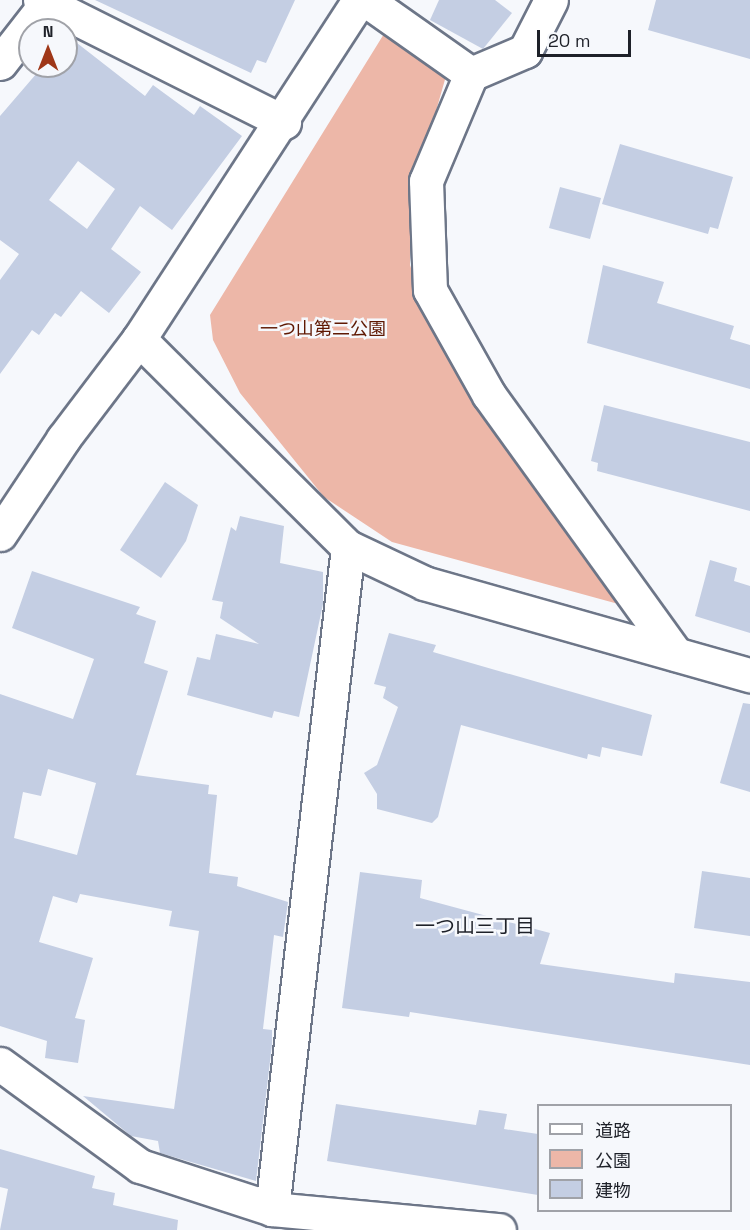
<!DOCTYPE html>
<meta charset="utf-8">
<style>
body{margin:0}
#map{position:relative;width:750px;height:1230px;overflow:hidden;background:#f6f8fc;font-family:"Space Grotesk","Noto Sans JP",sans-serif}
div>[style]{position:absolute}
[style*='--x']{left:calc(var(--x)*1px);top:calc(var(--y)*1px);width:calc(var(--w)*1px);rotate:calc(var(--a)*1deg)}
.green>*{inset:0;background:#edb7a8}
.building>*{inset:0;background:#c4cee3}
.roads{filter:drop-shadow(2px 0 #6d7688) drop-shadow(-2px 0 #6d7688) drop-shadow(0 2px #6d7688) drop-shadow(0 -2px #6d7688)}
.minor>*{height:33px;margin:-16.5px;padding:0 16.5px;transform-origin:16.5px;border-radius:16.5px;background:#fff}
span{translate:-50% -50%;white-space:nowrap;text-align:center;line-height:1.15;-webkit-text-stroke:5px #f6f8fc;paint-order:stroke}
.park-label{font-size:18px;color:#5f1802}
.neighbourhood-label{font-size:20px;color:#1e2129}
.legend{position:absolute;left:537px;top:1104px;width:195px;height:108px;box-sizing:border-box;background:#f6f8fc;border:2px solid #a0a2a8;margin:0;padding:8px 10px;list-style:none;font-size:18px;color:#1e2129}
.legend li{display:flex;align-items:center;gap:12px;height:30px}
.legend b{width:30px;border:2px solid #a0a2a8}
.north{position:absolute;left:18px;top:18px;width:60px;height:60px;box-sizing:border-box;background:#f6f8fc;border:2px solid #a0a2a8;border-radius:50%;rotate:0deg;font-size:16px;font-weight:700;line-height:24px;text-align:center;color:#1e2129}
.north::after{content:'';display:block;margin:auto;width:21px;height:27px;background:#9f3718;clip-path:polygon(50% 0,100% 100%,50% 72%,0 100%)}
.scale{position:absolute;left:537px;top:30px;width:94px;height:27px;box-sizing:border-box;border:3px solid #1e2129;border-top:0;padding-left:8px;font-size:18px;line-height:21px;white-space:nowrap;color:#1e2129;-webkit-text-stroke:4px #f6f8fc;paint-order:stroke}
</style>
<div id="map">
<div class="green">
<i style="clip-path:polygon(387px 29px,446px 76px,410px 202px,410px 265px,426px 313px,622px 605px,392px 542px,324px 497px,240px 393px,213px 340px,210px 315px)"></i>
</div>
<div class="building">
<i style="clip-path:polygon(95px 0,295px 0,266px 63px,257px 60px,251px 73px)"></i>
<i style="clip-path:polygon(439px 0,495px 0,512px 13px,483px 49px,430px 20px)"></i>
<i style="clip-path:polygon(656px 0,750px 0,750px 59px,648px 30px)"></i>
<i style="clip-path:polygon(evenodd,68px 36px,145px 96px,153px 85px,194px 115px,200px 106px,242px 136px,172px 230px,140px 206px,111px 249px,141px 272px,109px 313px,81px 291px,61px 317px,55px 313px,39px 335px,32px 330px,0 374px,0 280px,19px 254px,0 240px,0 116px,43px 66px,66px 66px,68px 36px,78px 161px,115px 189px,87px 229px,49px 200px,78px 161px)"></i>
<i style="clip-path:polygon(620px 144px,733px 177px,718px 229px,710px 227px,708px 234px,602px 204px)"></i>
<i style="clip-path:polygon(560px 187px,601px 198px,590px 239px,549px 228px)"></i>
<i style="clip-path:polygon(603px 265px,664px 282px,657px 303px,734px 326px,730px 339px,750px 345px,750px 389px,587px 343px)"></i>
<i style="clip-path:polygon(604px 405px,750px 442px,750px 511px,597px 471px,598px 463px,591px 461px)"></i>
<i style="clip-path:polygon(165px 482px,198px 505px,186px 541px,161px 578px,120px 550px)"></i>
<i style="clip-path:polygon(240px 516px,284px 526px,280px 563px,323px 572px,323px 604px,299px 717px,274px 711px,272px 718px,187px 695px,197px 657px,210px 660px,216px 634px,259px 644px,220px 618px,223px 602px,212px 600px,231px 527px,236px 531px)"></i>
<i style="clip-path:polygon(710px 560px,737px 568px,734px 581px,750px 586px,750px 633px,695px 616px)"></i>
<i style="clip-path:polygon(evenodd,32px 571px,140px 607px,136px 614px,156px 621px,144px 663px,168px 671px,136px 775px,209px 785px,208px 794px,217px 795px,209px 873px,238px 877px,237px 886px,288px 902px,283px 937px,274px 935px,263px 1029px,272px 1030px,272px 1044px,256px 1181px,160px 1153px,158px 1141px,131px 1136px,83px 1096px,174px 1109px,199px 931px,169px 926px,172px 911px,80px 894px,77px 903px,53px 896px,39px 942px,93px 958px,75px 1018px,85px 1020px,78px 1063px,45px 1058px,47px 1041px,0 1026px,0 694px,73px 719px,94px 659px,12px 628px,32px 571px,48px 769px,96px 783px,77px 855px,14px 838px,23px 792px,41px 796px,48px 769px)"></i>
<i style="clip-path:polygon(389px 633px,436px 645px,433px 652px,652px 715px,642px 756px,602px 747px,600px 757px,588px 754px,587px 759px,461px 725px,438px 817px,432px 823px,377px 809px,377px 794px,364px 773px,377px 765px,398px 707px,383px 698px,386px 687px,374px 684px)"></i>
<i style="clip-path:polygon(743px 703px,750px 704px,750px 792px,720px 783px)"></i>
<i style="clip-path:polygon(702px 871px,750px 878px,750px 936px,694px 928px)"></i>
<i style="clip-path:polygon(360px 872px,422px 880px,420px 898px,550px 933px,540px 964px,674px 983px,675px 973px,750px 982px,750px 1065px,410px 1012px,409px 1017px,342px 1008px)"></i>
<i style="clip-path:polygon(336px 1104px,476px 1125px,479px 1110px,507px 1114px,504px 1129px,538px 1134px,538px 1195px,327px 1161px)"></i>
<i style="clip-path:polygon(0 1149px,95px 1176px,92px 1188px,115px 1193px,113px 1205px,178px 1220px,177px 1230px,0 1230px,8px 1189px,0 1187px)"></i>
</div>
<div class="roads">
<div class="minor">
<i style="--x:40;--y:0;--w:273;--a:26.6"></i>
<i style="--x:366;--y:0;--w:128;--a:35.2"></i>
<i style="--x:471;--y:74;--w:59;--a:-23.1"></i>
<i style="--x:525;--y:51;--w:57;--a:-63"></i>
<i style="--x:0;--y:63;--w:80;--a:-52.1"></i>
<i style="--x:471;--y:74;--w:116;--a:112.8"></i>
<i style="--x:426;--y:181;--w:109;--a:87.9"></i>
<i style="--x:430;--y:290;--w:120;--a:60.7"></i>
<i style="--x:489;--y:395;--w:319;--a:54.2"></i>
<i style="--x:139;--y:339;--w:295;--a:44.9"></i>
<i style="--x:348;--y:547;--w:84;--a:25.3"></i>
<i style="--x:424;--y:583;--w:339;--a:15.8"></i>
<i style="--x:0;--y:534;--w:114;--a:-56.4"></i>
<i style="--x:63;--y:439;--w:126;--a:-52.8"></i>
<i style="--x:139;--y:339;--w:404;--a:-57"></i>
<i style="--x:0;--y:1064;--w:173;--a:36.1"></i>
<i style="--x:140;--y:1166;--w:139;--a:18"></i>
<i style="--x:272;--y:1209;--w:228;--a:5.3"></i>
<i style="--x:272;--y:1209;--w:666;--a:-83.45"></i>
</div>
</div>
<div class="park-label">
<span style="left:323px;top:329px">一つ山第二公園</span>
</div>
<div class="neighbourhood-label">
<span style="left:475px;top:926px">一つ山三丁目</span>
</div>
<ul class="legend">
<li><b style="height:8px;background:#fff"></b>道路</li>
<li><b style="height:16px;background:#edb7a8"></b>公園</li>
<li><b style="height:16px;background:#c4cee3"></b>建物</li>
</ul>
<div class="north">N</div>
<div class="scale">20 m</div>
</div>
